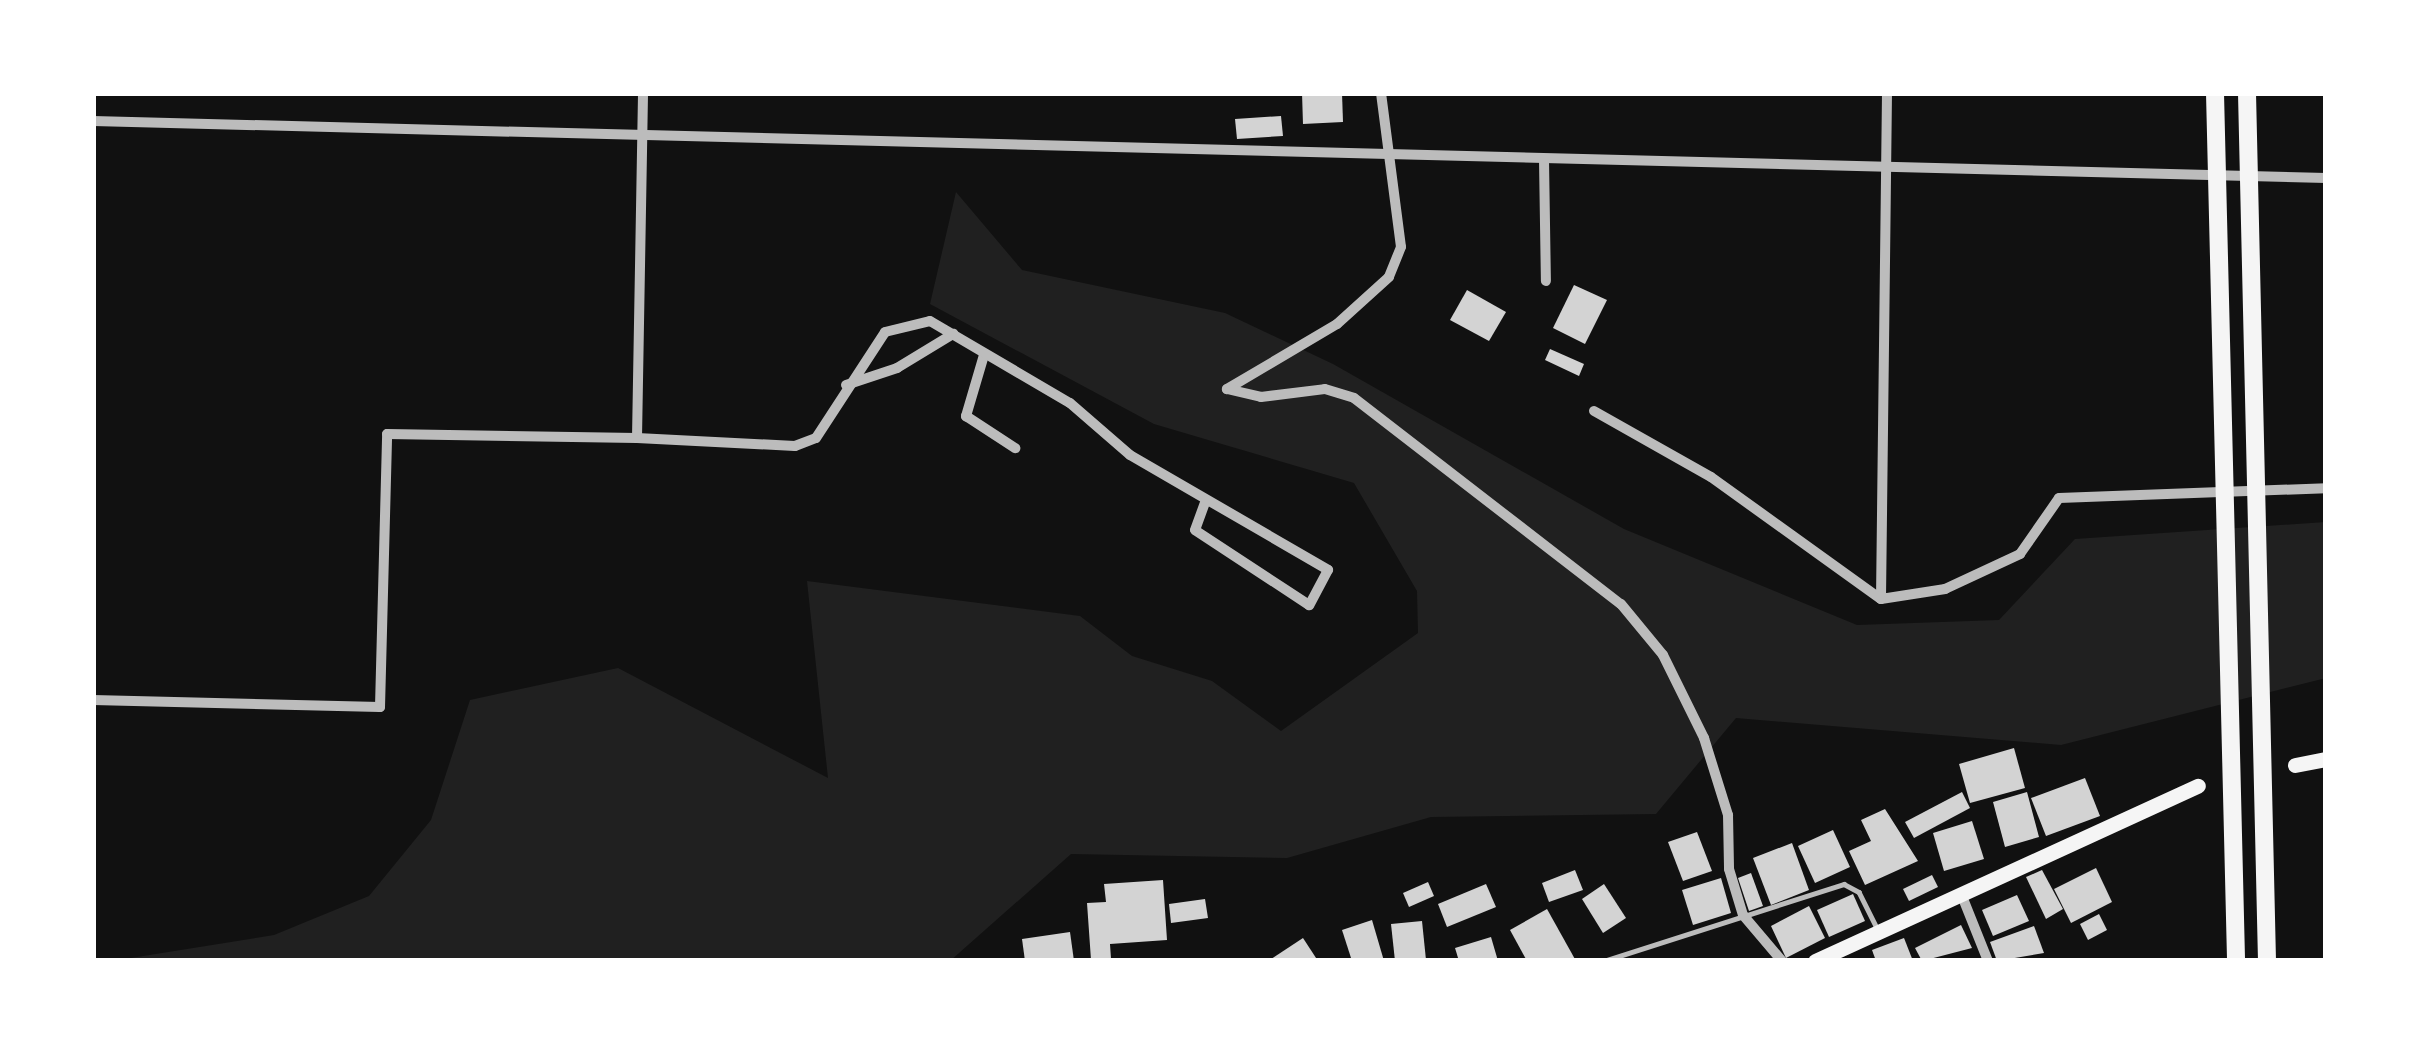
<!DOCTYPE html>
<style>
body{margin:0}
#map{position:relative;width:2419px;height:1054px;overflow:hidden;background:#111;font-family:"Source Sans 3",sans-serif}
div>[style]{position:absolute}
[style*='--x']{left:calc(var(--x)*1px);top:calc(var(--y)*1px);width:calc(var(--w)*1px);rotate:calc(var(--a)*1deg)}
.green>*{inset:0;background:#202020}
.building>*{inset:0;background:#d3d3d3}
.service>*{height:4.5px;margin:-2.25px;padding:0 2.25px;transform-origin:2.25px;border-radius:2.25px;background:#bcbcbc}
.minor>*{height:10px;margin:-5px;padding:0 5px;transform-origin:5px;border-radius:5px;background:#bcbcbc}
.secondary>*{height:15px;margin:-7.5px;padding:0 7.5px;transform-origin:7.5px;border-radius:7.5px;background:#f5f5f5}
.motorway>*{height:18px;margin:-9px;padding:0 9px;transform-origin:9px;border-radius:9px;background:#f5f5f5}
span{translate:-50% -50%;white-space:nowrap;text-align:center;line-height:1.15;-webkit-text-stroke:9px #fff;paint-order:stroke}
.frame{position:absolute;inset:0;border:96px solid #fff;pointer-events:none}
</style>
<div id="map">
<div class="green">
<i style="clip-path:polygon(956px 192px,1022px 270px,1225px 313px,1333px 364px,1624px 529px,1857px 625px,1999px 620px,2075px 539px,2326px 522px,2326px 678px,2061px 745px,1736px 718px,1656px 814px,1431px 817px,1287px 858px,1071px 854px,950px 961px,112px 961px,274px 935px,369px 896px,431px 820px,470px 700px,618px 668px,828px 778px,807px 581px,1080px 616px,1132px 656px,1212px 681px,1281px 731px,1418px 633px,1417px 591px,1354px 483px,1154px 424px,930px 304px)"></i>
</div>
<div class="building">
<i style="clip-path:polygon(1302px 93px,1342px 93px,1343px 122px,1303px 124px)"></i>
<i style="clip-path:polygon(1281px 116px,1283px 136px,1237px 139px,1235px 119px)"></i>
<i style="clip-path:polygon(1574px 285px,1607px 300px,1585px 344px,1553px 328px)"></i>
<i style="clip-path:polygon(1467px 290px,1506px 312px,1489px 341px,1450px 320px)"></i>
<i style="clip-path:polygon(1550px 349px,1584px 364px,1579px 376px,1545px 360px)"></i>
<i style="clip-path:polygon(2014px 748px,2025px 788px,1970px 803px,1959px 764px)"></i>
<i style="clip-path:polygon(2085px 778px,2100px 816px,2046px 836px,2031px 798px)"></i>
<i style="clip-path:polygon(1962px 792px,1970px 808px,1914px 838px,1905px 822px)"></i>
<i style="clip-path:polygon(2027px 792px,2039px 837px,2005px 847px,1993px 802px)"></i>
<i style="clip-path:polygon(1885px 809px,1918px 861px,1865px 885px,1849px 851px,1871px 841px,1861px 820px)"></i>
<i style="clip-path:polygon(1972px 821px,1984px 859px,1944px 871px,1933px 833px)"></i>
<i style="clip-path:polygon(1833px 830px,1850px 867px,1815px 883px,1798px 846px)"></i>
<i style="clip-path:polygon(1697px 832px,1712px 871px,1683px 881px,1668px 842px)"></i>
<i style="clip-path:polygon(1792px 843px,1809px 890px,1771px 905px,1753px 858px)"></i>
<i style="clip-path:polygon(2096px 868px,2112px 902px,2071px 923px,2054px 889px)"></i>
<i style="clip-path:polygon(1575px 870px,1583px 890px,1549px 902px,1542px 883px)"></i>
<i style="clip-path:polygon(2042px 870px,2063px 909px,2046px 919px,2026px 877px)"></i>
<i style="clip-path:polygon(1751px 873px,1763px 906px,1749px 911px,1738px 878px)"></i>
<i style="clip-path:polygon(1932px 875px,1938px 887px,1909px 901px,1903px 889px)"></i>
<i style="clip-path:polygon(1721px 878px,1731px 913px,1693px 925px,1682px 890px)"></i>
<i style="clip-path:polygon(1163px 880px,1167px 940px,1110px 944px,1111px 959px,1091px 960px,1087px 903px,1106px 902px,1104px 884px)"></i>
<i style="clip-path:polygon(1428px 882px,1434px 896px,1409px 907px,1403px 893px)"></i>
<i style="clip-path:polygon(1486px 884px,1496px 907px,1447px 927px,1438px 904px)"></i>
<i style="clip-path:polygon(1604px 884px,1626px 918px,1603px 933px,1582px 899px)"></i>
<i style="clip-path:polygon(1853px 894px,1865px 921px,1829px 937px,1817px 910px)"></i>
<i style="clip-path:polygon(2017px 895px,2029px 921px,1993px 936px,1982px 910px)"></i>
<i style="clip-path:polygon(1205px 899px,1208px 918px,1171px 923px,1169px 904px)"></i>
<i style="clip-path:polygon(1809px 906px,1825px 938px,1786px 958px,1771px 926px)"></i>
<i style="clip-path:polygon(1547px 909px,1576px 961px,1527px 961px,1510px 930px)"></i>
<i style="clip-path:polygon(2099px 914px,2107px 930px,2088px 940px,2080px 924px)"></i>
<i style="clip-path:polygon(1372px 920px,1384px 961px,1352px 961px,1342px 930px)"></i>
<i style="clip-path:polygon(1422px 921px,1426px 960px,1395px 961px,1391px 924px)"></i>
<i style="clip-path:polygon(1961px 925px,1972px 948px,1922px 961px,1915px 948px)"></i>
<i style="clip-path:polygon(2034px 926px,2044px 953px,1997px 961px,1990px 942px)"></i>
<i style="clip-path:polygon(1070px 932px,1074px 961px,1025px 961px,1022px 939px)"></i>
<i style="clip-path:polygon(1491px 937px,1498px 961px,1459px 961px,1455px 948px)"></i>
<i style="clip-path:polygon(1303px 938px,1318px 961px,1268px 961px)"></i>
<i style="clip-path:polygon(1904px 938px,1913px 961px,1876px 961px,1872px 950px)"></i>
</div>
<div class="service">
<i style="--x:1604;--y:961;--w:252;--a:-17.8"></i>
<i style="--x:1844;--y:884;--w:17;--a:28"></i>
<i style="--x:1859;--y:892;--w:40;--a:63.4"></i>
</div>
<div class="minor">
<i style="--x:1381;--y:93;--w:155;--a:82.6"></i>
<i style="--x:1401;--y:247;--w:32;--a:112"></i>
<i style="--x:1389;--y:277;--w:70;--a:137.9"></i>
<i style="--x:1337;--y:324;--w:128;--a:149.4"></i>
<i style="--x:1227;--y:389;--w:35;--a:13"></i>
<i style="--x:1261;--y:397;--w:64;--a:-7.1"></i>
<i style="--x:1325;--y:389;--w:30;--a:17"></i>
<i style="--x:1354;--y:398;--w:337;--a:37.7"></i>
<i style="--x:1621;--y:604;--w:66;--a:50.5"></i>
<i style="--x:1663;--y:655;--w:93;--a:63.7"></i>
<i style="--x:1704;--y:738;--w:81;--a:72.7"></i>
<i style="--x:1728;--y:815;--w:54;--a:88.9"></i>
<i style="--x:1729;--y:869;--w:48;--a:73.1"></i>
<i style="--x:1743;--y:915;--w:60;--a:49.7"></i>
<i style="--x:1887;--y:93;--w:506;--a:90.68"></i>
<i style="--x:1881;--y:599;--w:65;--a:-8.9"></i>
<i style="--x:1945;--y:589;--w:83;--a:-25"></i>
<i style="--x:2020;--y:554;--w:68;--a:-55.1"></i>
<i style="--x:2059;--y:498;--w:267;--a:-2.1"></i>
<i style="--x:93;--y:121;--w:2234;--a:1.46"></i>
<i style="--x:1544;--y:160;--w:121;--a:89.1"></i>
<i style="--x:984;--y:355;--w:64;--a:106.4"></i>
<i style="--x:966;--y:416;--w:59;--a:33.1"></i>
<i style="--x:846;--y:385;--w:54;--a:-18.4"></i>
<i style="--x:897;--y:368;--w:66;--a:-31.3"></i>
<i style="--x:1594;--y:411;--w:134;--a:29.4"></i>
<i style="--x:1711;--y:477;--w:209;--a:35.7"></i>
<i style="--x:637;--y:438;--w:158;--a:2.9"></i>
<i style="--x:795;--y:446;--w:22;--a:-21"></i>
<i style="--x:816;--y:438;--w:126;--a:-56.9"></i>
<i style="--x:885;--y:332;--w:46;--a:-13.7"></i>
<i style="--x:930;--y:321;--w:162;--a:30.4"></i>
<i style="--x:1070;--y:403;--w:79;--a:40.9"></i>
<i style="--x:1130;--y:455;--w:229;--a:30.1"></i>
<i style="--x:1328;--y:570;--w:40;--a:118"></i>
<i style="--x:1309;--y:605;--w:136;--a:-146.7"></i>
<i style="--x:1195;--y:530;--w:32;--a:-70"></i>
<i style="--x:93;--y:700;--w:287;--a:1.4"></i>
<i style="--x:380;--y:707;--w:273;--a:-88.5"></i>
<i style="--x:387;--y:434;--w:250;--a:0.9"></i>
<i style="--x:637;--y:438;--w:345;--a:-89"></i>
<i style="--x:1962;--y:896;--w:70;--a:68.2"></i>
</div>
<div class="secondary">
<i style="--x:2295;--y:765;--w:32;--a:-11"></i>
<i style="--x:1815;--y:961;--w:421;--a:-24.6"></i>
</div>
<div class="motorway">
<i style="--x:2215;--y:93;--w:868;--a:88.61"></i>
<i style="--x:2247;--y:93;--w:868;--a:88.68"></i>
</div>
<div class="frame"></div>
</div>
